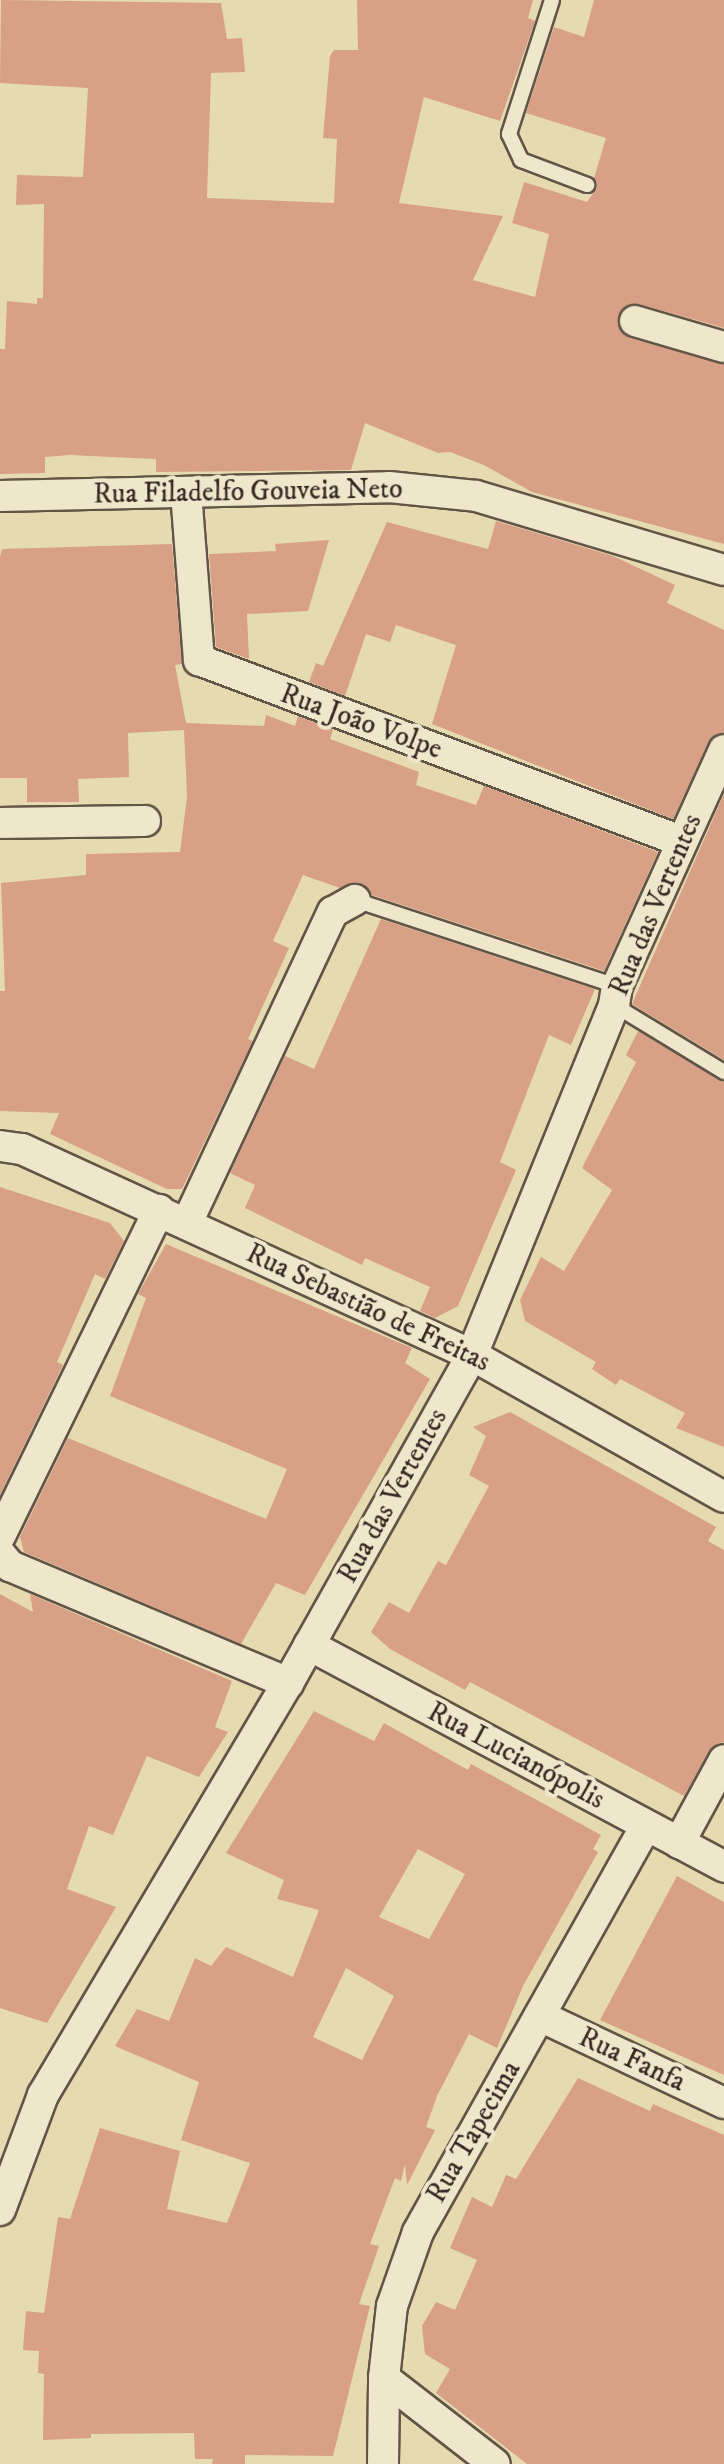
<!DOCTYPE html>
<meta charset="utf-8">
<style>
body{margin:0}
#map{position:relative;width:724px;height:2464px;overflow:hidden;background:#e6dab0;font-family:"IM FELL DW Pica",serif}
div>[style]{position:absolute}
[style*='--x']{left:calc(var(--x)*1px);top:calc(var(--y)*1px);width:calc(var(--w)*1px);rotate:calc(var(--a)*1deg)}
.building>*{inset:0;background:#d8a087}
.roads{filter:drop-shadow(2px 0 #615546) drop-shadow(-2px 0 #615546) drop-shadow(0 2px #615546) drop-shadow(0 -2px #615546)}
.lane>*{height:14px;margin:-7px;padding:0 7px;transform-origin:7px;border-radius:7px;background:#efe7cc}
.street>*{height:30px;margin:-15px;padding:0 15px;transform-origin:15px;border-radius:15px;background:#efe7cc}
span{translate:-50% -50%;white-space:nowrap;text-align:center;line-height:1.15;-webkit-text-stroke:8px #efe7cc;paint-order:stroke}
.street-label{font-size:28px;color:#352923}
</style>
<div id="map">
<div class="building">
<i style="clip-path:polygon(1px 0,221px 3px,227px 39px,242px 38px,245px 72px,211px 73px,207px 198px,334px 203px,337px 139px,323px 138px,330px 56px,334px 50px,358px 50px,357px 0,533px 0,528px 18px,535px 21px,500px 121px,424px 97px,399px 203px,503px 216px,473px 280px,535px 297px,549px 234px,512px 223px,524px 182px,587px 202px,597px 188px,594px 178px,606px 138px,526px 113px,554px 27px,584px 37px,594px 0,724px 0,724px 328px,639px 304px,623px 308px,617px 324px,630px 338px,724px 364px,724px 544px,532px 492px,484px 465px,450px 452px,438px 453px,365px 423px,351px 470px,156px 472px,156px 459px,69px 455px,45px 457px,45px 473px,0 474px,0 349px,5px 349px,7px 301px,37px 304px,37px 298px,43px 298px,44px 204px,16px 205px,17px 175px,83px 177px,88px 88px,0 83px)"></i>
<i style="clip-path:polygon(496px 521px,613px 556px,675px 585px,667px 603px,724px 630px,724px 732px,708px 743px,673px 819px,432px 724px,456px 645px,396px 625px,390px 642px,366px 634px,345px 696px,309px 682px,316px 663px,323px 666px,387px 522px,488px 549px)"></i>
<i style="clip-path:polygon(329px 540px,308px 611px,247px 614px,249px 659px,216px 647px,209px 554px,276px 551px,275px 544px)"></i>
<i style="clip-path:polygon(172px 544px,182px 664px,175px 665px,186px 723px,264px 726px,266px 715px,295px 726px,298px 716px,333px 730px,330px 739px,419px 772px,416px 785px,476px 805px,484px 786px,658px 852px,604px 971px,372px 895px,364px 884px,340px 888px,303px 875px,273px 941px,289px 948px,248px 1039px,253px 1041px,182px 1189px,167px 1189px,50px 1134px,59px 1113px,0 1111px,0 991px,5px 991px,1px 883px,86px 875px,86px 854px,180px 852px,187px 797px,184px 730px,128px 733px,129px 777px,78px 779px,79px 802px,27px 802px,27px 778px,0 778px,0 557px,2px 549px)"></i>
<i style="clip-path:polygon(724px 794px,724px 1060px,632px 1004px)"></i>
<i style="clip-path:polygon(381px 919px,595px 989px,571px 1045px,549px 1035px,500px 1162px,516px 1170px,458px 1306px,435px 1318px,420px 1311px,430px 1287px,365px 1258px,362px 1265px,245px 1208px,255px 1185px,230px 1173px,285px 1056px,314px 1069px)"></i>
<i style="clip-path:polygon(638px 1031px,724px 1082px,724px 1447px,676px 1428px,685px 1413px,620px 1379px,616px 1385px,592px 1369px,596px 1362px,525px 1321px,520px 1300px,541px 1257px,564px 1271px,612px 1190px,582px 1168px,636px 1062px,626px 1055px)"></i>
<i style="clip-path:polygon(0 1187px,110px 1223px,124px 1241px,105px 1279px,95px 1274px,57px 1362px,63px 1365px,0 1495px)"></i>
<i style="clip-path:polygon(166px 1244px,412px 1348px,405px 1363px,430px 1379px,305px 1595px,276px 1583px,241px 1644px,24px 1552px,20px 1537px,68px 1438px,266px 1519px,287px 1469px,110px 1396px,146px 1298px,138px 1294px)"></i>
<i style="clip-path:polygon(510px 1412px,716px 1527px,708px 1541px,724px 1550px,724px 1742px,709px 1751px,684px 1796px,470px 1682px,465px 1690px,390px 1649px,371px 1632px,389px 1602px,409px 1613px,438px 1561px,446px 1565px,489px 1486px,469px 1475px,486px 1436px,473px 1427px)"></i>
<i style="clip-path:polygon(0 1594px,33px 1612px,30px 1594px,232px 1681px,215px 1727px,228px 1732px,199px 1777px,147px 1756px,113px 1835px,89px 1826px,67px 1889px,116px 1907px,47px 2023px,0 2008px)"></i>
<i style="clip-path:polygon(evenodd,314px 1711px,374px 1741px,384px 1723px,468px 1770px,471px 1764px,601px 1835px,593px 1849px,598px 1852px,523px 1986px,497px 2048px,469px 2034px,437px 2096px,426px 2127px,435px 2130px,407px 2185px,405px 2164px,401px 2181px,395px 2178px,370px 2244px,379px 2246px,359px 2304px,370px 2306px,333px 2456px,245px 2455px,245px 2464px,212px 2464px,213px 2459px,195px 2459px,194px 2433px,91px 2434px,91px 2438px,43px 2440px,44px 2374px,38px 2373px,39px 2351px,23px 2350px,26px 2311px,44px 2313px,58px 2217px,70px 2219px,100px 2128px,180px 2151px,167px 2209px,227px 2223px,250px 2163px,181px 2140px,199px 2082px,115px 2046px,137px 2009px,169px 2021px,195px 1958px,211px 1966px,226px 1947px,293px 1977px,319px 1910px,277px 1899px,284px 1880px,226px 1853px,314px 1711px,418px 1849px,465px 1874px,429px 1939px,379px 1917px,418px 1849px,314px 1711px,346px 1968px,394px 1996px,362px 2060px,313px 2037px,346px 1968px)"></i>
<i style="clip-path:polygon(677px 1876px,724px 1902px,724px 2075px,600px 2020px)"></i>
<i style="clip-path:polygon(578px 2078px,650px 2111px,653px 2104px,724px 2135px,724px 2464px,527px 2464px,436px 2393px,450px 2369px,425px 2354px,422px 2326px,436px 2302px,455px 2310px,477px 2260px,450px 2248px,472px 2197px,492px 2207px,506px 2175px,516px 2179px)"></i>
</div>
<div class="roads">
<div class="lane">
<i style="--x:552;--y:0;--w:141;--a:107.8"></i>
<i style="--x:509;--y:134;--w:29;--a:65"></i>
<i style="--x:521;--y:160;--w:71;--a:20.7"></i>
<i style="--x:355;--y:900;--w:276;--a:18.2"></i>
<i style="--x:614;--y:1005;--w:129;--a:31.3"></i>
</div>
<div class="street">
<i style="--x:635;--y:321;--w:93;--a:16.3"></i>
<i style="--x:186;--y:492;--w:169;--a:85.6"></i>
<i style="--x:199;--y:660;--w:515;--a:20.58"></i>
<i style="--x:0;--y:496;--w:389;--a:-1.3"></i>
<i style="--x:389;--y:487;--w:87;--a:5.9"></i>
<i style="--x:476;--y:496;--w:259;--a:16.6"></i>
<i style="--x:0;--y:823;--w:145;--a:-0.8"></i>
<i style="--x:0;--y:1146;--w:22;--a:8"></i>
<i style="--x:22;--y:1149;--w:495;--a:24.6"></i>
<i style="--x:472;--y:1355;--w:289;--a:29.4"></i>
<i style="--x:187;--y:1223;--w:344;--a:-64.9"></i>
<i style="--x:333;--y:912;--w:25;--a:-29"></i>
<i style="--x:0;--y:1536;--w:363;--a:-64"></i>
<i style="--x:0;--y:1554;--w:16;--a:50"></i>
<i style="--x:10;--y:1566;--w:302;--a:22.8"></i>
<i style="--x:309;--y:1645;--w:471;--a:28.1"></i>
<i style="--x:679;--y:1843;--w:94;--a:-61.5"></i>
<i style="--x:540;--y:2016;--w:204;--a:25.3"></i>
<i style="--x:0;--y:2210;--w:123;--a:-69.5"></i>
<i style="--x:43;--y:2095;--w:479;--a:-59.3"></i>
<i style="--x:288;--y:1683;--w:376;--a:-60.7"></i>
<i style="--x:472;--y:1355;--w:378;--a:-67.9"></i>
<i style="--x:614;--y:1005;--w:19;--a:-81"></i>
<i style="--x:617;--y:986;--w:259;--a:-65.6"></i>
<i style="--x:384;--y:2378;--w:140;--a:37.8"></i>
<i style="--x:383;--y:2464;--w:86;--a:-89.3"></i>
<i style="--x:384;--y:2378;--w:72;--a:-83.7"></i>
<i style="--x:392;--y:2306;--w:78;--a:-70.6"></i>
<i style="--x:418;--y:2232;--w:466;--a:-60.7"></i>
</div>
</div>
<div class="street-label">
<span style="left:248px;top:492px;rotate:-1deg">Rua Filadelfo Gouveia Neto</span>
<span style="left:361px;top:722px;rotate:20deg">Rua João Volpe</span>
<span style="left:656px;top:905px;rotate:-67deg">Rua das Vertentes</span>
<span style="left:368px;top:1308px;rotate:25deg">Rua Sebastião de Freitas</span>
<span style="left:393px;top:1496px;rotate:-61deg">Rua das Vertentes</span>
<span style="left:516px;top:1756px;rotate:28deg">Rua Lucianópolis</span>
<span style="left:632px;top:2060px;rotate:25deg">Rua Fanfa</span>
<span style="left:474px;top:2132px;rotate:-60deg">Rua Tapecima</span>
</div>
</div>
